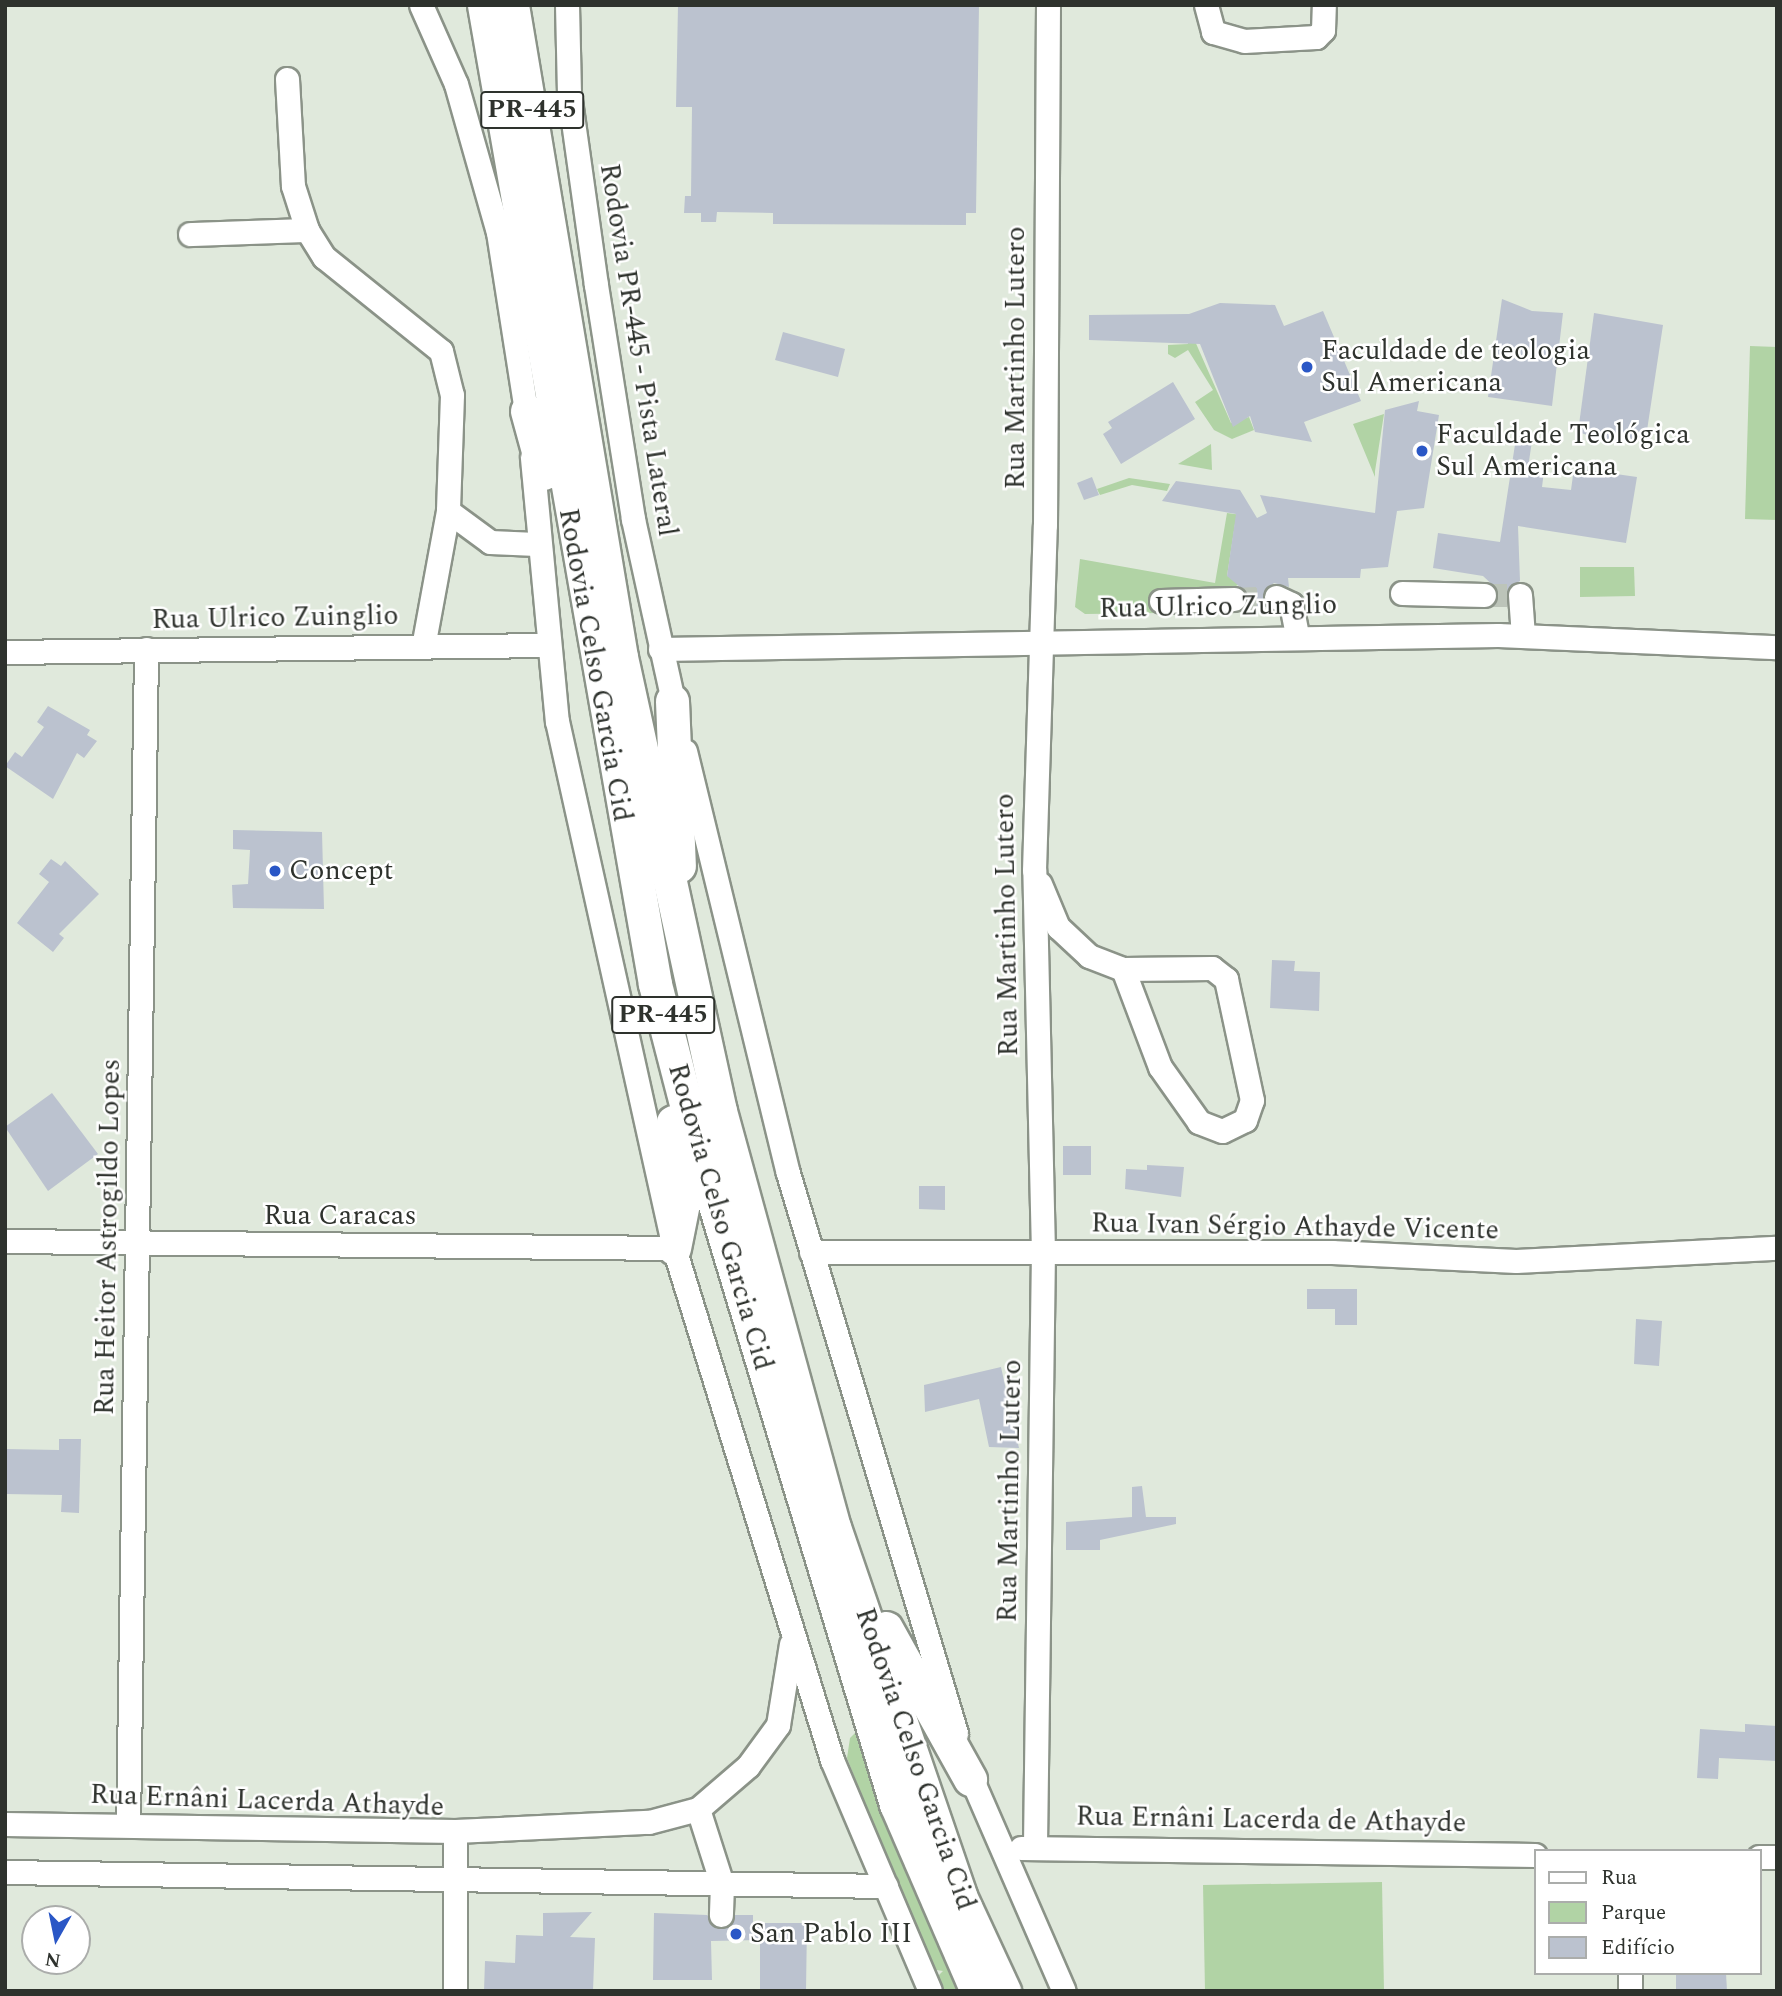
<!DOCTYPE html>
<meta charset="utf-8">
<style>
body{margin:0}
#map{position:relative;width:1782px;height:1996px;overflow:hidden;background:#e0e9dc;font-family:Spectral,serif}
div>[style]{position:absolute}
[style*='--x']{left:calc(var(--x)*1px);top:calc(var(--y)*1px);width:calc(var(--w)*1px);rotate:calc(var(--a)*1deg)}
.green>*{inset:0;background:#b1d3a5}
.building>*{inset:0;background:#bbc2cf}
.minor-tunnel>*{height:23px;margin-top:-11.5px;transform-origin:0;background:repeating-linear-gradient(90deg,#bcc4b9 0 23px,transparent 0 34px)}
.roads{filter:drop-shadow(2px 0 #8b9388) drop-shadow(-2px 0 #8b9388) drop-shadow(0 2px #8b9388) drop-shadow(0 -2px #8b9388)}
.minor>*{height:23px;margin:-11.5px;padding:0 11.5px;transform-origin:11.5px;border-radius:11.5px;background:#fff}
.highway>*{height:33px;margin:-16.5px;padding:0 16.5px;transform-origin:16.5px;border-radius:16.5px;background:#fff}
.dots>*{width:19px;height:19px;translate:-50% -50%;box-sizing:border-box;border:4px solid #fff;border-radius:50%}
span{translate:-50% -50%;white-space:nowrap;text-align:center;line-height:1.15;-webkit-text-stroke:5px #fff;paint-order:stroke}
.shield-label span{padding:2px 5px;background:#fff;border:2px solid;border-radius:5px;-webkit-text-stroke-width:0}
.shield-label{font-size:26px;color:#2e322d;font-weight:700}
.street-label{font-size:28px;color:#2e322d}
.poi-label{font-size:28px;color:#2e322d}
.left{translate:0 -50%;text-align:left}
.frame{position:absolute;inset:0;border:7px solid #2e322d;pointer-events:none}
.legend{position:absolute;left:1534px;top:1849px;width:228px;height:126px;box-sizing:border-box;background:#fff;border:2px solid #abadab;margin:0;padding:9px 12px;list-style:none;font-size:21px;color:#2e322d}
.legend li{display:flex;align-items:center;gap:14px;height:35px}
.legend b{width:35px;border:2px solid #abadab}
.north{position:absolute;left:21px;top:1905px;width:70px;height:70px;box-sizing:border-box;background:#fff;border:2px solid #abadab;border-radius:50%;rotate:189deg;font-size:19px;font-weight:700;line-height:28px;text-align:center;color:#2e322d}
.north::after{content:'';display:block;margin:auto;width:24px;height:32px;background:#2a57c6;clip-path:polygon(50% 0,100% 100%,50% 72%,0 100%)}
</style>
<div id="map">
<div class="green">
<i style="clip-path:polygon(1187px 323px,1231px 423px,1249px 417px,1254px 430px,1232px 439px,1214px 430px,1195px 402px,1213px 390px,1188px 350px,1175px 358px,1168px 354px,1168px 345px,1188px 344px)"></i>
<i style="clip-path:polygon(1750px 346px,1777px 347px,1777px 520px,1745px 519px)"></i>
<i style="clip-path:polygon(1384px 414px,1375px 471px,1375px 477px,1353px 424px)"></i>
<i style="clip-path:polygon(1211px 444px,1212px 470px,1178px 464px)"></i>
<i style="clip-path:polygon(1129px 478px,1170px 484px,1167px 491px,1132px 485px,1100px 495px,1097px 489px)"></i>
<i style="clip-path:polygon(1227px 513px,1256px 517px,1235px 524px,1227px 576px,1247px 580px,1234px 587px,1159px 590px,1160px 613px,1085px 614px,1075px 607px,1080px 559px,1215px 583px)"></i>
<i style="clip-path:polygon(1634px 567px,1635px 596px,1580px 597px,1580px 567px)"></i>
<i style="clip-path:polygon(862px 1726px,969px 1991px,938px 1991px,935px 1979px,943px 1971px,930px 1969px,847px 1758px,850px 1738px)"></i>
<i style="clip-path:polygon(1382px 1882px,1384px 1991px,1205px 1991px,1203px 1885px)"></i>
</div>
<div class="building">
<i style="clip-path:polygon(678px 5px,979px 5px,976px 213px,966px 213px,966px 225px,773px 224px,773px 213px,717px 212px,716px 222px,701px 222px,701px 213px,684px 213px,685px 196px,691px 196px,692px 107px,676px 107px)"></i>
<i style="clip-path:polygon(1502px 299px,1532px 311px,1563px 313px,1552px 406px,1488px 397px)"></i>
<i style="clip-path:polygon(1220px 303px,1275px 305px,1284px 326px,1323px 311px,1361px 401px,1304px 422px,1312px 442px,1255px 432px,1250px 416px,1233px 427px,1200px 344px,1089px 340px,1089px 315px,1189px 314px)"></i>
<i style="clip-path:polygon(1594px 313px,1663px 325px,1646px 437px,1612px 443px,1578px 432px)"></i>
<i style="clip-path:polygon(783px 332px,845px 349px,838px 377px,775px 360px)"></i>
<i style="clip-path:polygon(1173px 382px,1195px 419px,1121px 464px,1103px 434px,1112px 428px,1108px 422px)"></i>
<i style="clip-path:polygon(1419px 401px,1417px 411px,1439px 415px,1424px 508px,1397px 511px,1388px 567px,1361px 569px,1360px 578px,1288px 578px,1289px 587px,1274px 583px,1264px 591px,1267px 607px,1244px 608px,1246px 592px,1227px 576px,1236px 514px,1162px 501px,1176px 481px,1240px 490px,1257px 518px,1267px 513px,1260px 495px,1375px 513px,1385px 410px)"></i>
<i style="clip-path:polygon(1516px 438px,1532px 441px,1529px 461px,1545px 463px,1542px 487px,1571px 490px,1574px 468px,1637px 477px,1626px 543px,1518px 526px,1520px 581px,1508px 588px,1507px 605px,1493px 605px,1497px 589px,1483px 576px,1433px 568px,1438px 533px,1500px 542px)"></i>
<i style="clip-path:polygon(1092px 477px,1099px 495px,1084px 500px,1077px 483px)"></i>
<i style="clip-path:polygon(48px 706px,90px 730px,87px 735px,97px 741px,84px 758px,77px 753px,53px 799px,5px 766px,15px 752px,22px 757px,44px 727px,37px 722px)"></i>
<i style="clip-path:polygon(233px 830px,322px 832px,324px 909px,233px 908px,232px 885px,248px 884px,250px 850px,233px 849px)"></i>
<i style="clip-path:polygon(51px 859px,61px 866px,65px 861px,99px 894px,59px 934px,64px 938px,53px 952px,17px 923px,49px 882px,39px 874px)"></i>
<i style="clip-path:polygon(1272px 960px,1295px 961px,1294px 971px,1320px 972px,1319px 1011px,1270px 1008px)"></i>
<i style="clip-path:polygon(52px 1093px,98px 1154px,48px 1191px,5px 1127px)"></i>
<i style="clip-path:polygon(1063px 1146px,1091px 1146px,1091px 1175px,1063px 1175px)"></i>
<i style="clip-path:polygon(1147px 1165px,1184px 1167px,1181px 1197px,1125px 1189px,1126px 1169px,1147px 1170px)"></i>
<i style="clip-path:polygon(919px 1186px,945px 1186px,945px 1210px,919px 1209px)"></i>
<i style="clip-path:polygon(1307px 1289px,1357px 1289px,1357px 1325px,1335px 1325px,1335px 1309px,1307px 1309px)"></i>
<i style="clip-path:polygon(1636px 1319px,1662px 1321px,1659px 1366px,1634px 1364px)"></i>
<i style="clip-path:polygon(1001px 1367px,1019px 1448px,989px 1447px,979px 1399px,925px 1412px,924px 1385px)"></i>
<i style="clip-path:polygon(59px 1439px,81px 1439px,79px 1513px,61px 1512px,62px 1495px,5px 1494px,5px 1449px,59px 1450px)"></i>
<i style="clip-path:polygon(1142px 1486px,1146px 1517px,1176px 1517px,1176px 1524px,1100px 1540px,1100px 1550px,1066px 1550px,1066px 1522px,1132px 1517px,1132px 1487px)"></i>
<i style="clip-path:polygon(1745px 1724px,1777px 1726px,1777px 1761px,1719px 1758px,1718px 1779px,1697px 1778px,1700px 1729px,1745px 1732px)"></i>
<i style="clip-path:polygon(592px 1912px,570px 1937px,595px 1938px,593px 1991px,484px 1991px,485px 1961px,515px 1963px,516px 1935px,543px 1936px,543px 1913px)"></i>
<i style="clip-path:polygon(654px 1913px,707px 1915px,720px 1929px,735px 1915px,753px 1915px,753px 1923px,807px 1923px,806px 1991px,760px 1991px,760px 1940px,711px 1941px,712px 1980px,653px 1980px)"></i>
<i style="clip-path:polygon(1676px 1973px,1726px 1973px,1727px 1991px,1676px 1990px)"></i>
</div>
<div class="minor-tunnel">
<i style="--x:1484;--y:595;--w:36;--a:0"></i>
<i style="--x:1234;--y:599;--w:42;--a:-2.7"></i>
</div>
<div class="roads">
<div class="minor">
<i style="--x:421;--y:5;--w:86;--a:66.1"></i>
<i style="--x:456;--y:84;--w:154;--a:74.2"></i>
<i style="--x:498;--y:232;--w:194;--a:81.1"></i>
<i style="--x:567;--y:5;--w:88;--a:88.7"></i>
<i style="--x:569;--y:93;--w:194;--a:82"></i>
<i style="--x:596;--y:285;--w:237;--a:81"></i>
<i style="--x:633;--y:519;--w:200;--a:77.6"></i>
<i style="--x:1206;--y:5;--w:28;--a:75"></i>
<i style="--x:1213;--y:32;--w:32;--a:16"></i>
<i style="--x:1244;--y:41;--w:72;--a:-3.2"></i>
<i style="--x:1316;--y:37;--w:10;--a:-45"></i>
<i style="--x:1323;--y:30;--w:25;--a:-88"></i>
<i style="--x:287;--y:79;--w:107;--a:86.8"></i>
<i style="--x:293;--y:186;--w:46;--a:72.3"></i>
<i style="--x:307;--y:230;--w:32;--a:58"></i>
<i style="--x:324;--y:257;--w:150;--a:38.8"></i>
<i style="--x:441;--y:351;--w:45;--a:76"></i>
<i style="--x:452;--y:395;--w:116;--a:92"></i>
<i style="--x:448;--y:511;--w:52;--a:36.4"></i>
<i style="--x:490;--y:542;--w:46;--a:2.5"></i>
<i style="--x:190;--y:234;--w:117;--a:-2"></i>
<i style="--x:532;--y:458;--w:264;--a:84.6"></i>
<i style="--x:557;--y:721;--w:540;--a:77.48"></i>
<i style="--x:674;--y:1248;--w:536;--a:72.85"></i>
<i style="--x:832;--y:1760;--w:251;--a:67"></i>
<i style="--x:1402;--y:593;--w:82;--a:1.4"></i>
<i style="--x:1520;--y:595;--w:41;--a:85.8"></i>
<i style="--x:1276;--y:597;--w:17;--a:25"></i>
<i style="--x:1291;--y:604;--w:32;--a:79"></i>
<i style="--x:1161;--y:601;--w:73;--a:-1.6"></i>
<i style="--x:423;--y:647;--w:138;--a:-79.6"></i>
<i style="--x:660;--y:649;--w:838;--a:-0.96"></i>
<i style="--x:1498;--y:635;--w:279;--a:2.5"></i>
<i style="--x:5;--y:652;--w:540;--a:-0.74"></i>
<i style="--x:685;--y:751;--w:434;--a:76.3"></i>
<i style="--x:788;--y:1173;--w:585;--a:73.3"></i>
<i style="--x:1040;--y:884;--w:47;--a:67.3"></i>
<i style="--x:1058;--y:927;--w:42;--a:43.1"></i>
<i style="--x:1089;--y:956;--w:36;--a:21"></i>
<i style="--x:1123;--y:969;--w:89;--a:-0.6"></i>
<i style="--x:1212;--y:968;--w:18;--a:38"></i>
<i style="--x:1226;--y:979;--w:124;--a:77.9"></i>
<i style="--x:1252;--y:1100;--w:21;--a:109"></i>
<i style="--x:1245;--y:1120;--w:25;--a:154"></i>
<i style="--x:1222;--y:1131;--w:25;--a:-159"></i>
<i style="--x:1199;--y:1122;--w:67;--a:-125.3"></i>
<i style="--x:1160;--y:1067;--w:105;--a:-110.7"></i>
<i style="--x:5;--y:1241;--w:669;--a:0.6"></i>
<i style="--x:811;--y:1252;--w:521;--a:0"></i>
<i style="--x:1332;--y:1252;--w:184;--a:2.8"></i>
<i style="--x:1516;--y:1261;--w:261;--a:-2.9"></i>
<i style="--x:966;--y:1766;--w:245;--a:66.5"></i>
<i style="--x:698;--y:1809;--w:79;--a:72.3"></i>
<i style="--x:722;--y:1884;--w:31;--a:92"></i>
<i style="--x:5;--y:1824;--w:450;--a:0.9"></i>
<i style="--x:455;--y:1831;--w:194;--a:-2.7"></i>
<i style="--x:649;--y:1822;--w:51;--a:-14.9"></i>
<i style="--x:698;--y:1809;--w:66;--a:-40.7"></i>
<i style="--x:748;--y:1766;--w:51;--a:-53.8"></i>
<i style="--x:778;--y:1725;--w:82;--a:-80.9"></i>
<i style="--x:128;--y:1825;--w:1176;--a:-89.12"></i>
<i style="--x:1035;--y:1845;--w:592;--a:-89.23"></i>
<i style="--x:1043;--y:1253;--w:383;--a:-91.3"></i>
<i style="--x:1034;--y:870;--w:345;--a:-88.2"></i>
<i style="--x:1045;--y:525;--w:520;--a:-89.67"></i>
<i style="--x:1021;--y:1848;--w:514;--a:0.78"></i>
<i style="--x:1759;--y:1857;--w:18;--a:0"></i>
<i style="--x:5;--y:1872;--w:881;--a:0.91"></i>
<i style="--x:455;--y:1991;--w:160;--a:-90"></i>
<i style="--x:1630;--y:1991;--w:18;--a:-90"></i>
</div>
<div class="highway">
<i style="--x:484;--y:5;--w:994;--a:80.09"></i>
<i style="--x:655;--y:984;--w:163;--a:75.5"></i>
<i style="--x:696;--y:1142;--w:692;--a:73.19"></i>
<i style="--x:896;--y:1804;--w:204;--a:66.6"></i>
<i style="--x:512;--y:5;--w:661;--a:80.51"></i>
<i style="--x:621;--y:657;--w:465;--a:77.7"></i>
<i style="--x:720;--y:1111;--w:431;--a:74.7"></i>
<i style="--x:834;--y:1527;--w:390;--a:71.1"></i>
<i style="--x:960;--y:1896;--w:105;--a:65.1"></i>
<i style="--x:527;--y:411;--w:64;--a:74.7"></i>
<i style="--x:672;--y:701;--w:165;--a:87.6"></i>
<i style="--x:673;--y:1122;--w:82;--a:83"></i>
<i style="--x:683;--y:1203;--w:46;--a:101.3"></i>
<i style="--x:886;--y:1628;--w:173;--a:60.9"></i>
</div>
</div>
<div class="dots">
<i style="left:1307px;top:367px;background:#2a57c6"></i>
<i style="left:1422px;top:451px;background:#2a57c6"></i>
<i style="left:275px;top:871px;background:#2a57c6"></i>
<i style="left:736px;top:1934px;background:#2a57c6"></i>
</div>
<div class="shield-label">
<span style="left:532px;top:110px">PR-445</span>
<span style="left:663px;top:1015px">PR-445</span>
</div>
<div class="street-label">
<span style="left:638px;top:350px;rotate:81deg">Rodovia PR-445 - Pista Lateral</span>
<span style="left:1016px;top:358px;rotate:-90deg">Rua Martinho Lutero</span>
<span style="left:1218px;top:607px;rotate:-1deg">Rua Ulrico Zunglio</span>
<span style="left:275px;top:618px;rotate:-1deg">Rua Ulrico Zuinglio</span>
<span style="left:595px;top:665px;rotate:80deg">Rodovia Celso Garcia Cid</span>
<span style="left:1007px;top:925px;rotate:-91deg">Rua Martinho Lutero</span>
<span style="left:340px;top:1216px">Rua Caracas</span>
<span style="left:720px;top:1217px;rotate:74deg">Rodovia Celso Garcia Cid</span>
<span style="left:1295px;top:1227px;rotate:1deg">Rua Ivan Sérgio Athayde Vicente</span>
<span style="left:108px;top:1237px;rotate:-89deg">Rua Heitor Astrogildo Lopes</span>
<span style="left:1010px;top:1491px;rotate:-89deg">Rua Martinho Lutero</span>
<span style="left:915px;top:1759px;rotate:71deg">Rodovia Celso Garcia Cid</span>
<span style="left:267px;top:1801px;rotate:2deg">Rua Ernâni Lacerda Athayde</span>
<span style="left:1271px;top:1820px;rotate:1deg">Rua Ernâni Lacerda de Athayde</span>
</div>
<div class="poi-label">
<span class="left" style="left:1321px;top:367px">Faculdade de teologia<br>Sul Americana</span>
<span class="left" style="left:1436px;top:451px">Faculdade Teológica<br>Sul Americana</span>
<span class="left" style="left:289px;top:871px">Concept</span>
<span class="left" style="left:750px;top:1934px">San Pablo III</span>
</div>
<div class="frame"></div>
<ul class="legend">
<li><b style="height:9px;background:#fff"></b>Rua</li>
<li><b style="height:19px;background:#b1d3a5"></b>Parque</li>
<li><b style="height:19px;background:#bbc2cf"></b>Edifício</li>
</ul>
<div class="north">N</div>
</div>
